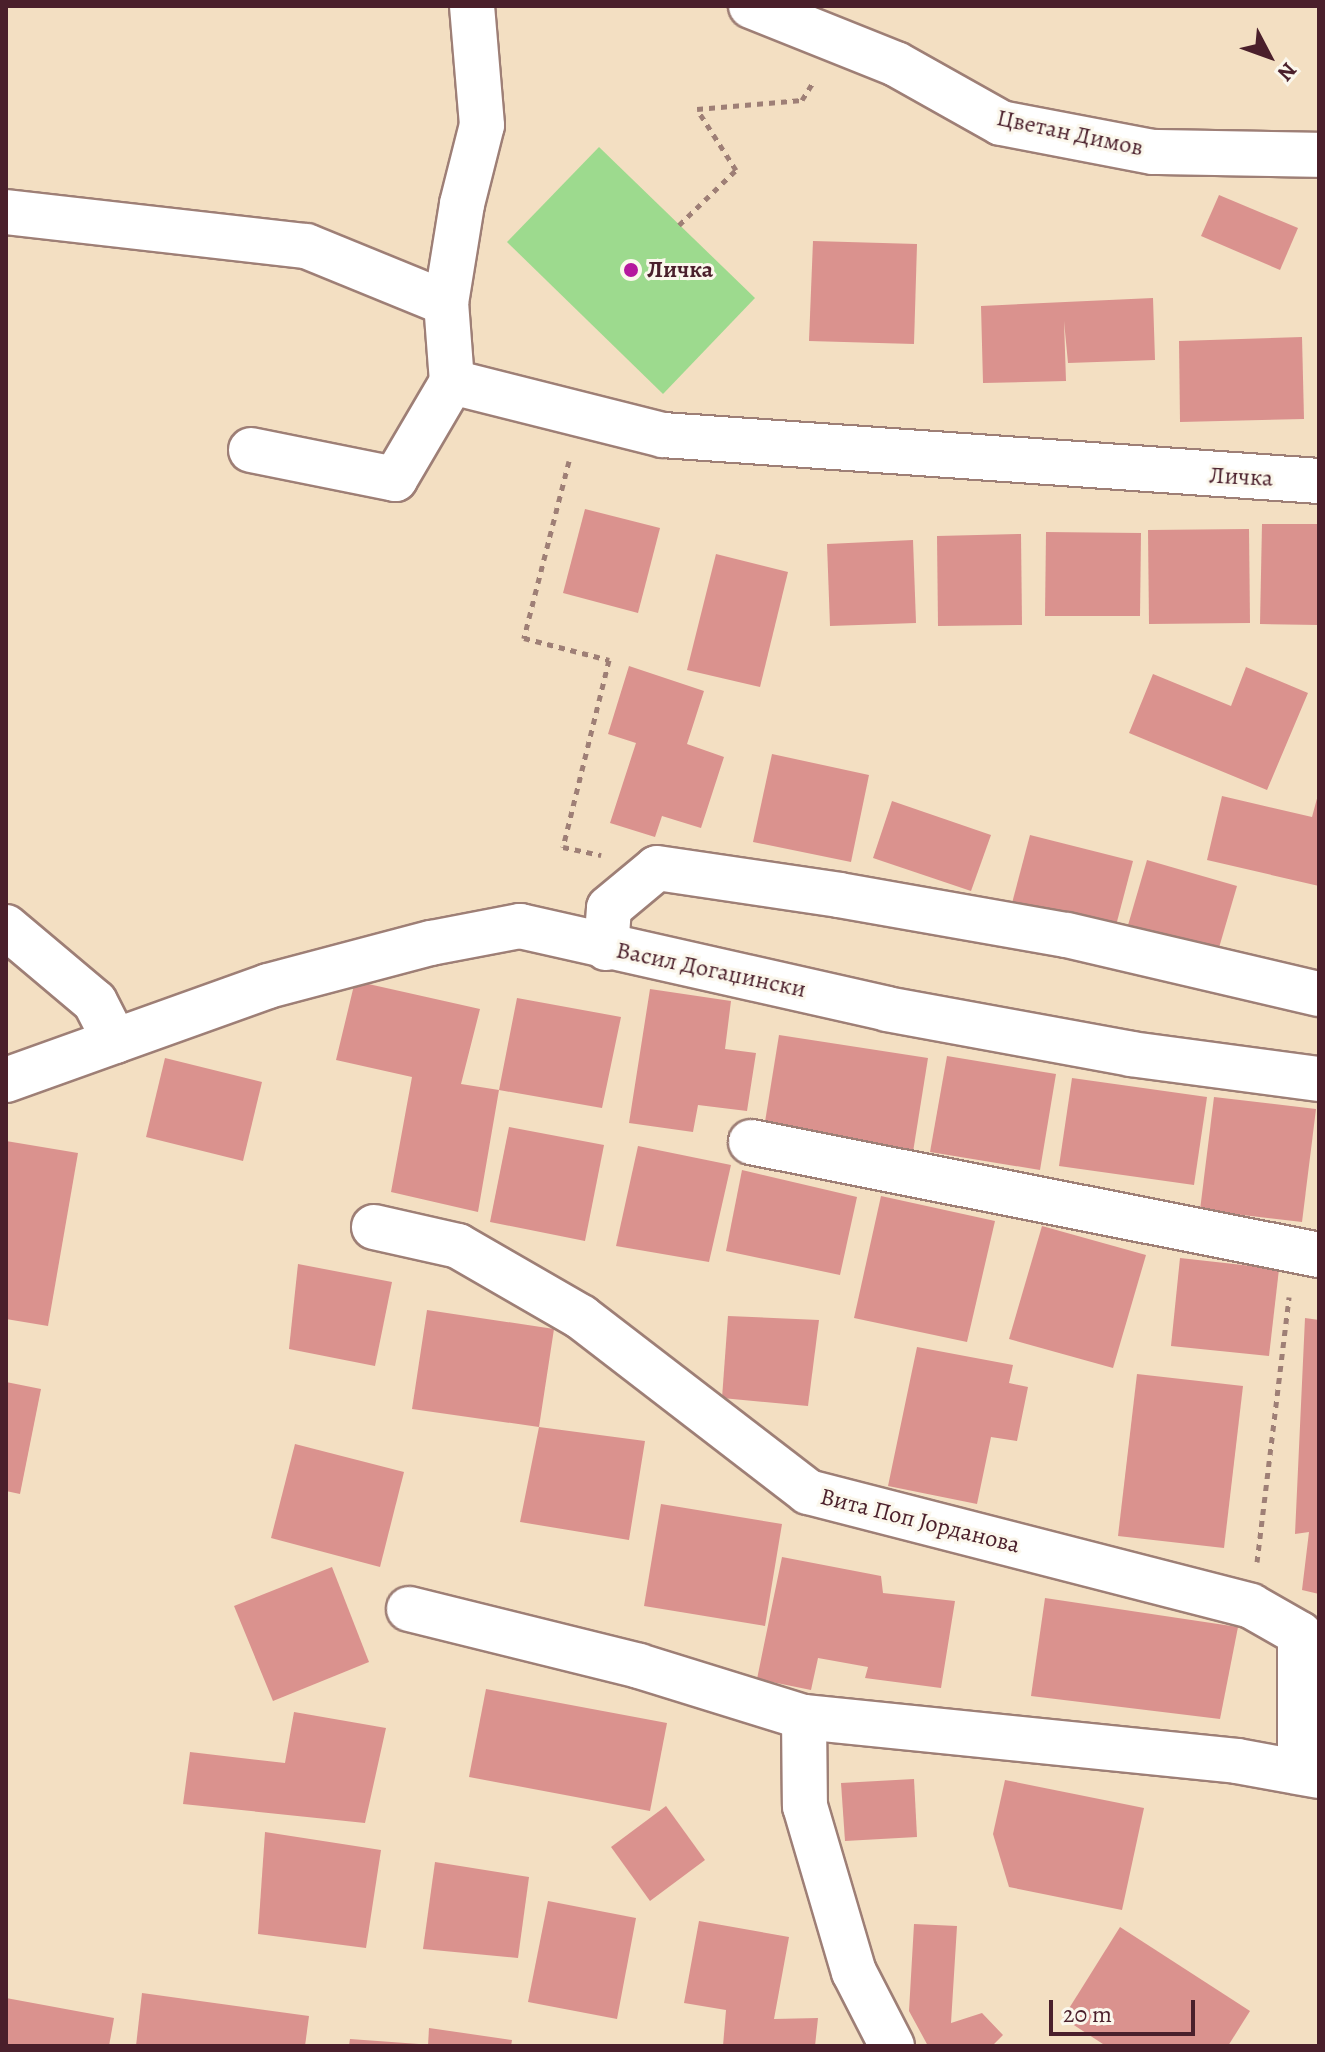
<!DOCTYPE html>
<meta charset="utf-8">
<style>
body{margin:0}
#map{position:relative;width:1325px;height:2052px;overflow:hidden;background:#f3dfc2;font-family:Alegreya,serif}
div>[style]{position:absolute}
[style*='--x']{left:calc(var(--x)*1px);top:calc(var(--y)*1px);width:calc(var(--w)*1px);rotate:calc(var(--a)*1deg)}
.green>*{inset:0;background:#9dda8e}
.building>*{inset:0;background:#da928e}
.path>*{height:5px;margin-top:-2.5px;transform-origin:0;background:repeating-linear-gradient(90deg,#9e7f76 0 6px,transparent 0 12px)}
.roads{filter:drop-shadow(2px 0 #9e7f76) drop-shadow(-2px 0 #9e7f76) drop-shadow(0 2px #9e7f76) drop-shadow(0 -2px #9e7f76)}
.minor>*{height:44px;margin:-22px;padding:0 22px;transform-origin:22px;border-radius:22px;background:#fff}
.dots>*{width:22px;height:22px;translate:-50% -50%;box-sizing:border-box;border:4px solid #fbf7ec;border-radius:50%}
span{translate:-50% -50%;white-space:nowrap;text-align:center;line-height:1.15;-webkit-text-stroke:6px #fbf7ec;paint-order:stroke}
.street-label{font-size:24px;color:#4a1f2b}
.poi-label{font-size:24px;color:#4a1f2b;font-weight:700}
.left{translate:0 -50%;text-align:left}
.frame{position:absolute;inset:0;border:8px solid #4a1f2b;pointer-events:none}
.north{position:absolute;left:1229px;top:16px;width:80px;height:80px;-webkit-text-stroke:6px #fbf7ec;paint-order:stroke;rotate:131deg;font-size:22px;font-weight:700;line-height:32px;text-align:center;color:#4a1f2b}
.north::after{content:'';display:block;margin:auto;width:28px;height:36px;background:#4a1f2b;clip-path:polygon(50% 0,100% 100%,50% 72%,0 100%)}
.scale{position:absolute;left:1049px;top:2000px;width:146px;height:36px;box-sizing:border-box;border:4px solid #4a1f2b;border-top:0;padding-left:10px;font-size:24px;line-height:28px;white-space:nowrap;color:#4a1f2b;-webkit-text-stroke:6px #fbf7ec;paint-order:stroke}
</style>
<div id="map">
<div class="green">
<i style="clip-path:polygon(599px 147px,755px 298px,663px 394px,507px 242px)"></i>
</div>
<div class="building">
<i style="clip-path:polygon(1219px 195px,1298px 228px,1280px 270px,1201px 236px)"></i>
<i style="clip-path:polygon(813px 241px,917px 244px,914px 344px,809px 341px)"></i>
<i style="clip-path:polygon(1153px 298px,1155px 360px,1068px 363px,1064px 321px,1066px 381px,983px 383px,981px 306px)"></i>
<i style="clip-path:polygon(1302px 337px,1304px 419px,1180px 422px,1179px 341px)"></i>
<i style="clip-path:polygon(585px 509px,660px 528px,638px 613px,563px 593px)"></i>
<i style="clip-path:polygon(1262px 524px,1319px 524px,1319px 625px,1260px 624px)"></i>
<i style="clip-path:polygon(1249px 529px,1250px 623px,1149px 624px,1148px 530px)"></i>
<i style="clip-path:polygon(1046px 532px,1141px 533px,1140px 616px,1045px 616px)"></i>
<i style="clip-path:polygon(1021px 534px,1022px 625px,938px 626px,937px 536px)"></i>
<i style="clip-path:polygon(913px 540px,916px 623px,830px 626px,827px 544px)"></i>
<i style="clip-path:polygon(716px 554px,788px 572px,760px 687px,687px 670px)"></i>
<i style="clip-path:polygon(629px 666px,704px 691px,687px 744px,724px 757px,701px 828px,662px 816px,655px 837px,610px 823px,636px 743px,608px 734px)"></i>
<i style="clip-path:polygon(1246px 667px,1308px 693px,1267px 790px,1129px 733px,1153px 674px,1231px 706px)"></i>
<i style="clip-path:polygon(772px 754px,869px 775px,851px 862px,753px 842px)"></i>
<i style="clip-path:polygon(1319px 791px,1319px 886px,1207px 860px,1222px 796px,1312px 817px)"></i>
<i style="clip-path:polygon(892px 801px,991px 835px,971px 891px,873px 858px)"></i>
<i style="clip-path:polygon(1030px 835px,1133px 861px,1114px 933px,1011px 907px)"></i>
<i style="clip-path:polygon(1147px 860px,1237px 886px,1216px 958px,1126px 932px)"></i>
<i style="clip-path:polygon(355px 981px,480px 1009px,461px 1084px,499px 1090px,517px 998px,621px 1017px,602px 1108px,499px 1090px,478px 1212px,391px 1192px,412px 1077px,336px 1060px)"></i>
<i style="clip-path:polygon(650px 989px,731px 1001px,725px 1049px,756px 1053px,747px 1111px,698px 1105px,693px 1132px,629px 1123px)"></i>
<i style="clip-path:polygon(779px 1035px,928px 1058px,913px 1152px,764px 1128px)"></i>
<i style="clip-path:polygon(947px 1056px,1056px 1074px,1040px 1170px,930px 1152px)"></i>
<i style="clip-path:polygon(165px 1058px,262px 1082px,243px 1161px,146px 1137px)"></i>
<i style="clip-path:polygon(1072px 1078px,1207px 1097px,1194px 1185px,1059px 1166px)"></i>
<i style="clip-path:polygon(1214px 1097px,1316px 1109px,1302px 1222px,1200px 1210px)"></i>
<i style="clip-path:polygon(509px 1127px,604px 1145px,585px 1241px,490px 1222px)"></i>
<i style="clip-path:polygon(6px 1141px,78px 1153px,48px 1326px,6px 1319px)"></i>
<i style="clip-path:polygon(638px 1146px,731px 1165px,709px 1262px,616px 1246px)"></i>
<i style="clip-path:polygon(742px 1170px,857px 1197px,840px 1275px,726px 1251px)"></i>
<i style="clip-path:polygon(881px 1196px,995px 1221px,967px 1342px,854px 1318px)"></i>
<i style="clip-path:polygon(1042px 1226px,1146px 1255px,1113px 1368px,1009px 1339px)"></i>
<i style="clip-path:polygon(1180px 1258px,1279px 1269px,1269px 1356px,1171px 1346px)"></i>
<i style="clip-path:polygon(298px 1264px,392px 1282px,375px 1366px,289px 1349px)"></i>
<i style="clip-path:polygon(427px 1310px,554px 1329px,539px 1427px,645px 1441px,629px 1540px,520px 1522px,539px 1427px,412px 1409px)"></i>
<i style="clip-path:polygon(728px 1316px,819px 1320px,808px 1406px,722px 1398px)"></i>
<i style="clip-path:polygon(1305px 1318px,1319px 1320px,1319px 1594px,1302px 1590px,1309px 1532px,1295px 1534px)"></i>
<i style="clip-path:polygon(917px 1347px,1013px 1365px,1009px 1383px,1028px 1387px,1017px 1441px,991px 1437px,977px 1504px,888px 1486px)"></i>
<i style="clip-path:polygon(1137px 1374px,1243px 1386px,1224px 1548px,1118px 1536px)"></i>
<i style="clip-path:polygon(6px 1382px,41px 1389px,20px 1494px,6px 1491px)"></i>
<i style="clip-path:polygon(295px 1444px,404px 1472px,380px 1567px,271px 1538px)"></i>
<i style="clip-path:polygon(661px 1504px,782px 1524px,765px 1626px,644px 1606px)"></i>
<i style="clip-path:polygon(782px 1557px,881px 1576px,883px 1593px,955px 1601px,941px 1688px,865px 1678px,868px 1667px,818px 1658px,811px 1690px,757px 1679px)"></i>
<i style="clip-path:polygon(332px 1567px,369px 1662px,273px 1701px,234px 1606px)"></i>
<i style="clip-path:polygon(1045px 1598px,1238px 1627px,1220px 1719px,1031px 1696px)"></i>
<i style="clip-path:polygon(486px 1689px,667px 1723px,650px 1811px,469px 1777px)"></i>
<i style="clip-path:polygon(294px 1712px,386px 1728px,365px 1823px,183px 1804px,190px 1752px,285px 1763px)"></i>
<i style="clip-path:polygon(914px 1779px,917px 1837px,845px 1841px,841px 1783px)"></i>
<i style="clip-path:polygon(1005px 1780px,1144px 1808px,1122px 1910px,1009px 1887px,993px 1834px)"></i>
<i style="clip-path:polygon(666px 1806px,705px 1860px,650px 1901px,611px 1847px)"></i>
<i style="clip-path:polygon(265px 1832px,381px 1850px,366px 1948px,258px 1934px)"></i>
<i style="clip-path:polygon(435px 1862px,529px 1877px,518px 1958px,423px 1949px)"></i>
<i style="clip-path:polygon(548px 1901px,636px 1918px,617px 2019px,528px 2002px)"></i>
<i style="clip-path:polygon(699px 1921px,789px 1937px,774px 2019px,818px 2018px,815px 2046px,723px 2046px,726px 2010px,684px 2003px)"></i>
<i style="clip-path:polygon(914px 1924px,957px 1926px,951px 2023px,982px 2013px,1003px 2035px,992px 2046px,928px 2046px,909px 2011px)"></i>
<i style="clip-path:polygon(1120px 1927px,1250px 2011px,1228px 2046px,1106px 2046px,1063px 2018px)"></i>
<i style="clip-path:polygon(142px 1993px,309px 2016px,305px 2046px,136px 2046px)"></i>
<i style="clip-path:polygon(6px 1998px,114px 2018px,109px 2046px,6px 2046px)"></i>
<i style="clip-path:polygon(429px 2028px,512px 2040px,511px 2046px,428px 2046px)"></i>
<i style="clip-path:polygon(350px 2039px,419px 2044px,419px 2046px,349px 2046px)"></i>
</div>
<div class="path">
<i style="--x:679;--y:225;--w:79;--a:-44"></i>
<i style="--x:736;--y:170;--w:72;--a:-122.6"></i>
<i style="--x:697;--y:109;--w:105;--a:-4.9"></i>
<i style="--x:802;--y:100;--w:22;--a:-58"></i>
<i style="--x:569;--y:461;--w:183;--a:104.3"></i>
<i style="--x:524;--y:638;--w:88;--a:14.5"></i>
<i style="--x:609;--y:660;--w:193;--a:103.8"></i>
<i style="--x:563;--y:847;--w:39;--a:12"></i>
<i style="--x:1257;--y:1562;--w:267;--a:-83.1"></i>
</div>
<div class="roads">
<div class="minor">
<i style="--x:751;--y:6;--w:156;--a:21.8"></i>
<i style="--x:896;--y:64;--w:120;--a:29.3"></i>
<i style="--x:1001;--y:123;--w:155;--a:10.8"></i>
<i style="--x:1153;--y:152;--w:166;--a:1"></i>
<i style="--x:6;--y:212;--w:302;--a:6.5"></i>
<i style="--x:306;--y:246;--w:151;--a:22.2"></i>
<i style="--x:452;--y:382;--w:218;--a:14.1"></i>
<i style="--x:663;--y:435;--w:658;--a:4.01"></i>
<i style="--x:251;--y:450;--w:147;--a:11.4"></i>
<i style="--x:395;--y:479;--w:113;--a:-59.6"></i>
<i style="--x:452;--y:382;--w:79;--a:-94.3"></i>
<i style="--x:446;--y:303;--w:100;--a:-80.8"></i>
<i style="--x:462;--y:204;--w:81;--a:-75.8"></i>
<i style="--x:482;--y:125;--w:119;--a:-94.8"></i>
<i style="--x:6;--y:927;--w:116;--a:40.1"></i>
<i style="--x:95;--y:1002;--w:44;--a:62.9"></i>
<i style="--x:606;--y:948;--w:40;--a:-85.7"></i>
<i style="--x:609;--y:908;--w:62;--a:-39.8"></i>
<i style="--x:657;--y:868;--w:184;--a:8.4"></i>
<i style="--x:839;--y:895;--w:231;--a:10"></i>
<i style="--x:1067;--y:935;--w:259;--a:13.2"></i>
<i style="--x:6;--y:1080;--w:278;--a:-19.7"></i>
<i style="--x:268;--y:986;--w:169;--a:-14.8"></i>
<i style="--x:431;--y:943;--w:91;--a:-10.8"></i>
<i style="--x:520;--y:926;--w:376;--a:12.7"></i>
<i style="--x:887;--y:1009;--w:248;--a:10.4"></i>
<i style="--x:1131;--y:1054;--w:190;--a:7.6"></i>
<i style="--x:751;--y:1142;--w:579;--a:11.25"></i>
<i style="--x:374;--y:1227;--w:86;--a:12.7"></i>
<i style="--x:458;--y:1246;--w:142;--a:30"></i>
<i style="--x:581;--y:1317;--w:287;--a:37.6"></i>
<i style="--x:808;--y:1492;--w:457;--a:14.4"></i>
<i style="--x:1251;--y:1606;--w:56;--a:29.7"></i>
<i style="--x:1300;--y:1634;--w:137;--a:90"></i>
<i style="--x:409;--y:1609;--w:237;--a:13.9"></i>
<i style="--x:639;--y:1666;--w:173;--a:17.2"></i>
<i style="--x:804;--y:1717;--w:435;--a:5.8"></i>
<i style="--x:1237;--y:1761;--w:83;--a:10.4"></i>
<i style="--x:804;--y:1717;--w:89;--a:89.4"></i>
<i style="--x:805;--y:1806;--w:173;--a:73.6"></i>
<i style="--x:854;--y:1972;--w:83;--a:62.8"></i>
</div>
</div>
<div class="dots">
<i style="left:631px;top:270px;background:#b5179e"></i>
</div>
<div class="street-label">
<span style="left:1070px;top:133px;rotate:12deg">Цветан Димов</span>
<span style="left:1241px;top:477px;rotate:3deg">Личка</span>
<span style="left:711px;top:970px;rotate:12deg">Васил Догаџински</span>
<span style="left:920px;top:1521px;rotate:14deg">Вита Поп Јорданова</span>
</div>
<div class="poi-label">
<span class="left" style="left:647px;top:270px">Личка</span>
</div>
<div class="frame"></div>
<div class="north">N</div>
<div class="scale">20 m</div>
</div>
